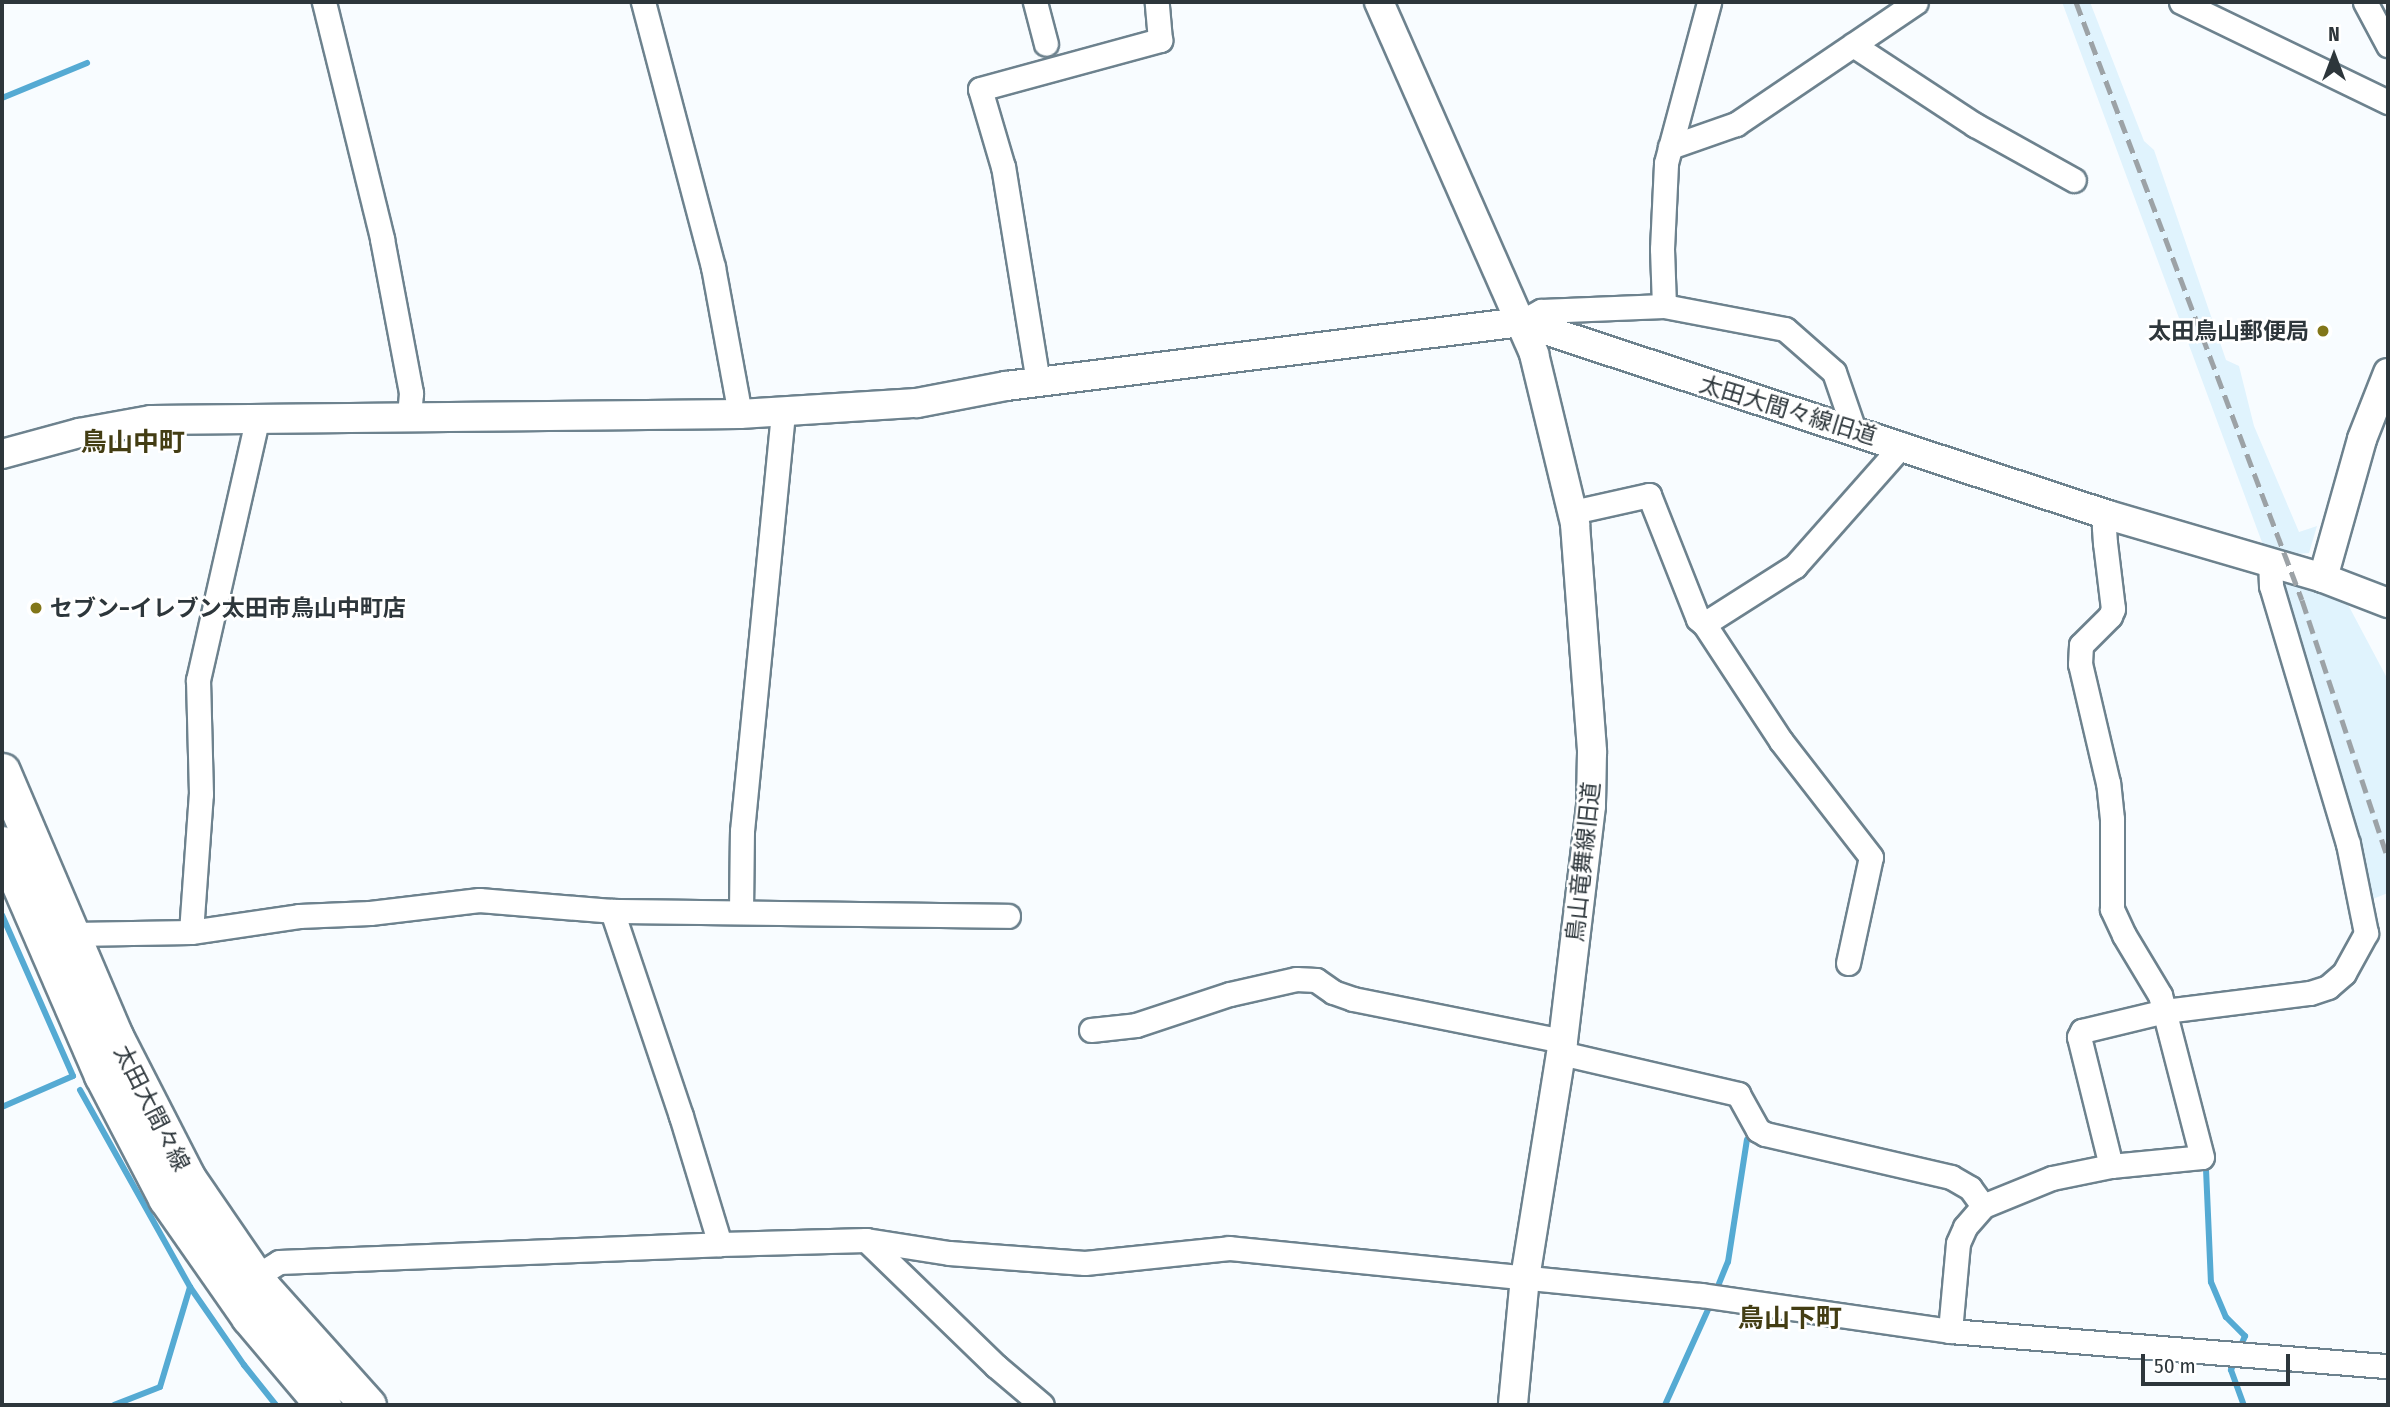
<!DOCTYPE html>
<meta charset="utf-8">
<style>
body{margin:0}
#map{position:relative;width:2390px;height:1407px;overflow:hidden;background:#f8fcff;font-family:"Fira Sans Condensed","Noto Sans JP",sans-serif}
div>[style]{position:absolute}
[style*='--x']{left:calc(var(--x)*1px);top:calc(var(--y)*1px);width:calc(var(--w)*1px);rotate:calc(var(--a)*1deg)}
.built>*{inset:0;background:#e0f3fd}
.stream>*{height:6px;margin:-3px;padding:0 3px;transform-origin:3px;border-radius:3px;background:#55aad3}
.roads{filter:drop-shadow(2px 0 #6d828e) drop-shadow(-2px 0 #6d828e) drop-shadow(0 2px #6d828e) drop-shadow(0 -2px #6d828e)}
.minor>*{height:23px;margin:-11.5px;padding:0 11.5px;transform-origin:11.5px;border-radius:11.5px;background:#fff}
.tertiary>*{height:28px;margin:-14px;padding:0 14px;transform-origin:14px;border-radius:14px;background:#fff}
.primary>*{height:35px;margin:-17.5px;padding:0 17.5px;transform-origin:17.5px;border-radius:17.5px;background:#fff}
.rail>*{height:5px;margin-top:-2.5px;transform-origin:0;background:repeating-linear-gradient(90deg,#9ca2a6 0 14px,transparent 0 21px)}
.dots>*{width:19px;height:19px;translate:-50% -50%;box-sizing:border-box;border:4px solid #fff;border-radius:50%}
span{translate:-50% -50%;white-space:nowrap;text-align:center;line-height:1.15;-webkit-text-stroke:5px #fff;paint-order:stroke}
.poi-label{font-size:23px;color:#2d363b;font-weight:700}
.right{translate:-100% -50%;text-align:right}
.left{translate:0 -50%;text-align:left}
.street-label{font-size:23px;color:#2d363b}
.quarter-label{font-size:26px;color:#433d13;font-weight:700}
.frame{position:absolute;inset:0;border:4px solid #2d363b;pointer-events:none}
.north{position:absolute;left:2299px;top:21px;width:70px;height:70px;-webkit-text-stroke:5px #fff;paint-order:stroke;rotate:0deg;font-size:19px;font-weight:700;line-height:28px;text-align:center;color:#2d363b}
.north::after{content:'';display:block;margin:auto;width:24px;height:32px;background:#2d363b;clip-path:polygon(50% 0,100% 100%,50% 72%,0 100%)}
.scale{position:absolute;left:2141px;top:1354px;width:149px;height:32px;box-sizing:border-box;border:4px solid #2d363b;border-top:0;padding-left:9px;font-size:21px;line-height:24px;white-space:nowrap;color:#2d363b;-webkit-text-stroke:5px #fff;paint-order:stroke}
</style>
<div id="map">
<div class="built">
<i style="clip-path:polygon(2062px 2px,2090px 2px,2144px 141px,2154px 150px,2226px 360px,2239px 366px,2254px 426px,2299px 532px,2317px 526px,2309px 553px,2297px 554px,2263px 545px)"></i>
<i style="clip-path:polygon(2278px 579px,2345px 599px,2388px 680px,2388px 893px,2365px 902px)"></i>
</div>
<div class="stream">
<i style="--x:2;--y:98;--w:92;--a:-22.4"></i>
<i style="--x:2;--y:915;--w:176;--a:66.2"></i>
<i style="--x:73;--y:1076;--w:77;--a:156.4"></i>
<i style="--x:80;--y:1090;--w:226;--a:60.8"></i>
<i style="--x:190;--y:1287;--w:104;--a:106.7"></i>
<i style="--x:160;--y:1387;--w:49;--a:158.6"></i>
<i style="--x:2206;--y:1169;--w:113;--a:87.5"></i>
<i style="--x:2211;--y:1282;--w:38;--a:67"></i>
<i style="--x:2226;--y:1317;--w:27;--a:45"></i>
<i style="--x:2245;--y:1336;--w:13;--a:113"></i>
<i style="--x:190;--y:1287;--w:95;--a:55.3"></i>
<i style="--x:244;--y:1365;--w:51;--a:51.3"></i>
<i style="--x:1716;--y:1291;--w:31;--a:-68"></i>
<i style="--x:1728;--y:1262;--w:124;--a:-81.2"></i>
<i style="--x:2236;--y:1358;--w:13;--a:113"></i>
<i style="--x:2231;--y:1370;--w:37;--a:70"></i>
<i style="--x:1665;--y:1405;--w:114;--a:-65.7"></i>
</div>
<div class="roads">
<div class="minor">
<i style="--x:324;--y:2;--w:244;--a:76.2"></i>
<i style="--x:382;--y:239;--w:157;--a:79.3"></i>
<i style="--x:411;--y:393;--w:25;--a:95"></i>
<i style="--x:643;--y:2;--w:274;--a:75.2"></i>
<i style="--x:713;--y:267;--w:149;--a:79.6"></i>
<i style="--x:1035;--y:2;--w:43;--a:75.3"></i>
<i style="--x:2181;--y:2;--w:230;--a:25.8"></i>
<i style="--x:2365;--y:2;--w:49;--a:61.9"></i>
<i style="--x:1853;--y:45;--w:146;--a:33.3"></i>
<i style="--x:1975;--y:125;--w:113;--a:29.1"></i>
<i style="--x:1670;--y:147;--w:70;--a:-19.2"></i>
<i style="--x:1736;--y:124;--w:217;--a:-34.1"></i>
<i style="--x:1664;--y:306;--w:57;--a:-92"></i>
<i style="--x:1662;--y:249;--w:86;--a:-87.3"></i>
<i style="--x:1666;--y:163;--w:167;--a:-75"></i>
<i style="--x:1521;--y:322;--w:23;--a:-29"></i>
<i style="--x:1541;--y:311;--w:123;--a:-2.3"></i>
<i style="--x:1664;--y:306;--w:123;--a:10.8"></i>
<i style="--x:1785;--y:329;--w:65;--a:41.3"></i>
<i style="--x:1834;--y:372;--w:61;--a:71"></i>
<i style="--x:1038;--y:382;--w:218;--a:-99.2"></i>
<i style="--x:1003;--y:167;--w:81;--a:-106.4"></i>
<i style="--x:980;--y:89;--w:187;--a:-15.2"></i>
<i style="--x:1160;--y:40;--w:38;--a:-95"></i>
<i style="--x:1573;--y:512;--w:78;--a:-12.6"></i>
<i style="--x:1649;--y:495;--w:133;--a:68.4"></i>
<i style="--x:1698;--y:619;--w:8;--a:40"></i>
<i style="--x:612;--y:911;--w:216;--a:71.4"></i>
<i style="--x:681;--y:1116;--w:134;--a:73.1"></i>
<i style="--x:741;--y:911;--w:80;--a:-89.3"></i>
<i style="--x:742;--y:831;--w:421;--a:-84.4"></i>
<i style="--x:191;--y:932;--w:138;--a:-85.9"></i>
<i style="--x:201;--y:794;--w:114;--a:-91.5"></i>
<i style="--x:198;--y:680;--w:267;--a:-77.2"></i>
<i style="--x:73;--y:934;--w:118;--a:-1"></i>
<i style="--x:191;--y:932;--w:109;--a:-8.4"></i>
<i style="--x:299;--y:916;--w:71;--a:-2.4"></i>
<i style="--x:370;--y:913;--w:110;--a:-6.8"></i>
<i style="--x:479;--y:900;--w:133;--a:4.7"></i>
<i style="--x:612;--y:911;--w:396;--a:0.7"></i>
<i style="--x:1848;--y:963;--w:108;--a:-77.8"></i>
<i style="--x:1871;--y:857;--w:147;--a:-127.8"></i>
<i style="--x:1781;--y:741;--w:140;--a:-123.3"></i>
<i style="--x:1704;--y:624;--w:108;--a:-32.5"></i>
<i style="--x:1795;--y:566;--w:162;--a:-48.5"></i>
<i style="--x:1091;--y:1030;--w:45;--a:-6.3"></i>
<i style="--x:1136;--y:1025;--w:99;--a:-18.3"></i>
<i style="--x:1230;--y:994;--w:68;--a:-12.8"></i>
<i style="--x:1296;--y:979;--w:20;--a:3"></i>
<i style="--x:1316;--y:980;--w:21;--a:35"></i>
<i style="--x:1333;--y:992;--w:21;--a:19"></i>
<i style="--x:1353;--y:999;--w:214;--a:11.3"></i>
<i style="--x:1561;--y:1053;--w:182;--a:13"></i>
<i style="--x:1738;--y:1094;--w:41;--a:60.9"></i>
<i style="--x:1758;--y:1130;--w:8;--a:30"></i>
<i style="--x:1765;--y:1134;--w:191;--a:13"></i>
<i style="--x:1951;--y:1177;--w:22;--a:30"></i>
<i style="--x:1970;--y:1188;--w:22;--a:54"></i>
<i style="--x:2111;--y:1166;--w:133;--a:-103.9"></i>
<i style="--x:2079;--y:1037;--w:7;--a:-63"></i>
<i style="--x:2082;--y:1031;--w:85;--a:-13.5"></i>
<i style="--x:2165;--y:1011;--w:146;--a:-7.1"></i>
<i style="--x:2310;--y:993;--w:19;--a:-18"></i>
<i style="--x:2328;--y:987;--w:21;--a:-41"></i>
<i style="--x:2344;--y:973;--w:46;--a:-61.2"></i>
<i style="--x:2366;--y:933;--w:91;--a:-101.4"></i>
<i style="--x:2348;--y:844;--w:269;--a:-106.6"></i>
<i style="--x:2271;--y:586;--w:24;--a:-92"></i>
<i style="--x:866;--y:1240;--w:181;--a:44.1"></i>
<i style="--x:996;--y:1366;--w:60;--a:40.3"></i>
<i style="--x:255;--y:1277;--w:28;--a:-32"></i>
<i style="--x:279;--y:1262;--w:441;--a:-2.3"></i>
<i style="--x:720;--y:1244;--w:146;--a:-1.6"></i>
<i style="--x:866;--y:1240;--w:84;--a:8.9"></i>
<i style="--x:949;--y:1253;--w:136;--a:4.2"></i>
<i style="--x:1085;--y:1263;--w:145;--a:-5.9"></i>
<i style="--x:1229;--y:1248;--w:474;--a:5.7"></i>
<i style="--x:1701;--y:1295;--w:252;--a:8.2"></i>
<i style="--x:1950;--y:1331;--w:439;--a:4.6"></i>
<i style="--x:1950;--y:1331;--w:88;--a:-84.8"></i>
<i style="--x:1958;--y:1243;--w:17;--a:-66"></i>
<i style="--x:1965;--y:1227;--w:28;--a:-49"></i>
<i style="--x:1983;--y:1206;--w:74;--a:-22.1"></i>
<i style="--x:2052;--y:1178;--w:60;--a:-11.5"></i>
<i style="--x:2111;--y:1166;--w:91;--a:-5.6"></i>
<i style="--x:2202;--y:1157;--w:167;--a:-104.5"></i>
<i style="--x:2160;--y:995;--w:70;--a:-121"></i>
<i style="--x:2124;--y:935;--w:29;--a:-115"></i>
<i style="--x:2112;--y:909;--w:90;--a:-90"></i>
<i style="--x:2112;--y:819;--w:36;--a:-96"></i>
<i style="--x:2108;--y:783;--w:122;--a:-103.2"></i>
<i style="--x:2080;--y:664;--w:19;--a:-87"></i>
<i style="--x:2081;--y:645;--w:41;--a:-45"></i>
<i style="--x:2110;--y:616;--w:8;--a:-67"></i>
<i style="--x:2113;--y:609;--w:66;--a:-96.9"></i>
<i style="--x:2105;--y:543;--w:16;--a:-94"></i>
<i style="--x:2104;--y:527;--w:13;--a:-72"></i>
</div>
<div class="tertiary">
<i style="--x:1379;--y:2;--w:385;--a:66.2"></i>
<i style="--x:1534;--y:354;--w:175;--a:76.4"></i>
<i style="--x:1575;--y:524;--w:229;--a:85.7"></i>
<i style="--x:1592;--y:752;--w:54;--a:91.1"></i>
<i style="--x:1591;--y:806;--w:237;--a:96.8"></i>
<i style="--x:1563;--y:1041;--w:239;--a:99.1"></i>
<i style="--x:1525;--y:1277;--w:129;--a:95.4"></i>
<i style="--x:2;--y:454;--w:80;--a:-15.3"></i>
<i style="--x:79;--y:433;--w:73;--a:-10.2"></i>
<i style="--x:151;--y:420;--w:589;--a:-0.58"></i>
<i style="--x:740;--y:414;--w:177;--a:-3.6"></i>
<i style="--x:917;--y:403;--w:91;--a:-10.8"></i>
<i style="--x:1006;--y:386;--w:519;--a:-7.08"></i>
<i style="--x:1521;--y:322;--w:618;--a:18.2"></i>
<i style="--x:2108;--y:515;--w:224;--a:16.3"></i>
<i style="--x:2323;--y:578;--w:70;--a:21"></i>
<i style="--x:2323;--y:578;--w:144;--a:-74.3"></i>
<i style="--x:2362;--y:439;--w:71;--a:-68.5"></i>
</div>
<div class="primary">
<i style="--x:2;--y:771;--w:288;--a:66.9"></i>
<i style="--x:115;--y:1036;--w:158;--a:62.9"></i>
<i style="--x:187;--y:1177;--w:135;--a:55.6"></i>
<i style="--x:263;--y:1288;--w:157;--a:48.1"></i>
<i style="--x:2;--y:844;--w:252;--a:66.6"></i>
<i style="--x:102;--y:1075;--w:139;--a:62.5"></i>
<i style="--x:166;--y:1198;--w:145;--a:55.1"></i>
<i style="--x:249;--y:1317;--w:115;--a:49.9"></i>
</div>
</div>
<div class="rail">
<i style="--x:2076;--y:2;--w:639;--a:69.3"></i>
<i style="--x:2302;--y:600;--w:272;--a:71.6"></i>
</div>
<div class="dots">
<i style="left:2323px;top:331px;background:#827619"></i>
<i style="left:36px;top:608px;background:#827619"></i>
</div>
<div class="poi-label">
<span class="right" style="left:2309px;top:331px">太田鳥山郵便局</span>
<span class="left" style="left:50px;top:608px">セブン−イレブン太田市鳥山中町店</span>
</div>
<div class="street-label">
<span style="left:1788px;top:410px;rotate:17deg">太田大間々線旧道</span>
<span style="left:1583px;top:862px;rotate:-84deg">鳥山竜舞線旧道</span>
<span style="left:152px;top:1108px;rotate:63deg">太田大間々線</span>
</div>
<div class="quarter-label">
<span style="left:133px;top:443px">鳥山中町</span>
<span style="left:1790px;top:1319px">鳥山下町</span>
</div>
<div class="frame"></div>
<div class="north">N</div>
<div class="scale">50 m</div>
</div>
